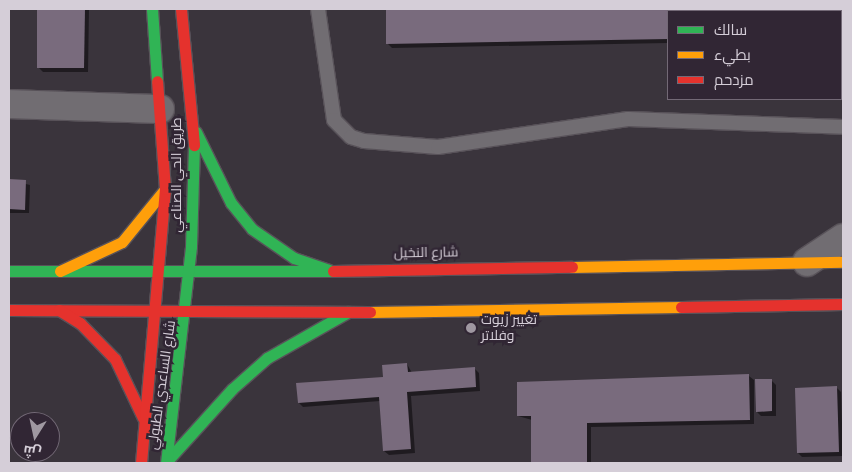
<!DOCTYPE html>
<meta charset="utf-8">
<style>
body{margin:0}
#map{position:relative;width:852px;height:472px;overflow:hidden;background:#3a343c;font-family:Karla,Cairo,sans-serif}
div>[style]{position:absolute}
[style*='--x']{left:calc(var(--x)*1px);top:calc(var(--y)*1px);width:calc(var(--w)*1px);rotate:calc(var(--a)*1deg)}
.shadow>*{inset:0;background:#0007}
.building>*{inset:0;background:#796b7d}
.roads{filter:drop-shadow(1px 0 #585259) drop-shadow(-1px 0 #585259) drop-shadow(0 1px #585259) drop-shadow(0 -1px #585259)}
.lane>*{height:14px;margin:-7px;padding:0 7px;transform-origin:7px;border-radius:7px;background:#716d72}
.street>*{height:28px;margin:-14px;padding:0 14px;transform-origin:14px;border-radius:14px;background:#716d72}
.fast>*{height:11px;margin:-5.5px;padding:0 5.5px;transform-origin:5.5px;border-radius:5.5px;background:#30b455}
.slow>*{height:11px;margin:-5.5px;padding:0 5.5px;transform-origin:5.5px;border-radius:5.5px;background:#ff9f0a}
.jam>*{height:11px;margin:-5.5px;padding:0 5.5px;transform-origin:5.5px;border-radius:5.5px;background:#e5322d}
.dots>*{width:14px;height:14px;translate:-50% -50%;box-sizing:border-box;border:2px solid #312634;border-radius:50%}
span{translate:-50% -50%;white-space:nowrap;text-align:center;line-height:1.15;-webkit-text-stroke:5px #312634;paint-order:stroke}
.street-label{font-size:14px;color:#d5ced8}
.poi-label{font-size:14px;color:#d5ced8}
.left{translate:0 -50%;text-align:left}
.frame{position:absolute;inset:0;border:10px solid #d5ced8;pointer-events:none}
.legend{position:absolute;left:667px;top:10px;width:175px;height:90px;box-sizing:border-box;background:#312634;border:1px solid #736976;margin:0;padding:6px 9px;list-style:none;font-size:15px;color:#d5ced8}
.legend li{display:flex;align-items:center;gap:10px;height:25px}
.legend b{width:25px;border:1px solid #736976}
.north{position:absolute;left:10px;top:412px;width:50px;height:50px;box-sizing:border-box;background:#312634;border:1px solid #736976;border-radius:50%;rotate:190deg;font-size:14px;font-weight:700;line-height:20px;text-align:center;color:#d5ced8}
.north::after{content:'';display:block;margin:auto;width:18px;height:22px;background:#9f98a1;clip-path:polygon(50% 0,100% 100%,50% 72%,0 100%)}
</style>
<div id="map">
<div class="shadow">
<i style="clip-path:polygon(38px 9px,89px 9px,88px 72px,43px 72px,38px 67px)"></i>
<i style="clip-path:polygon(387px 9px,740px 9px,740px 11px,668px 11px,668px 43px,392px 48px,388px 44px)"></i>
<i style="clip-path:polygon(9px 180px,30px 185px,29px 213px,9px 213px)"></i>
<i style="clip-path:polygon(407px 364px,412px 373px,474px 368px,479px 373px,480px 391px,411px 396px,415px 453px,389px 455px,384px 451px,380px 401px,303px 407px,299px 403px,384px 378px)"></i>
<i style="clip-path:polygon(749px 376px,754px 380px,754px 424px,591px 427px,591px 463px,532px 463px,532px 420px,518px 416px)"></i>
<i style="clip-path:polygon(771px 380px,776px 385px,776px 416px,761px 416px,757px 412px)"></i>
<i style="clip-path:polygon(836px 387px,841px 392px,843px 456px,802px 457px,798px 453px)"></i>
</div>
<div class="building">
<i style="clip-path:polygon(37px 9px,85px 9px,84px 68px,37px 68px)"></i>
<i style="clip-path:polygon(386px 9px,736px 9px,736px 11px,668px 11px,668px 39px,386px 44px)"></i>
<i style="clip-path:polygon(9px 179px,26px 180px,25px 210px,9px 209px)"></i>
<i style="clip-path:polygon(407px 363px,408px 372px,475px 367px,476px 387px,407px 392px,411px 449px,383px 451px,379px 397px,298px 403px,296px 383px,383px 377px,382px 365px)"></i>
<i style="clip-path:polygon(749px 374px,750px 420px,587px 423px,587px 463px,531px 463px,531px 416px,517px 416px,517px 382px)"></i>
<i style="clip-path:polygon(755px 379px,772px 379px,772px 411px,756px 412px)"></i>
<i style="clip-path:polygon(837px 386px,839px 452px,797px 453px,795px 388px)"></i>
</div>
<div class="roads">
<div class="lane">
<i style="--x:318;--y:9;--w:112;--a:81.8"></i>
<i style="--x:334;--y:120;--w:24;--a:45"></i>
<i style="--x:351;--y:137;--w:14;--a:17"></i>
<i style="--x:364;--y:141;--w:74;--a:4.6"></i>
<i style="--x:438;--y:147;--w:192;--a:-8.4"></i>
<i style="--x:628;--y:119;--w:215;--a:2.1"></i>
</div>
<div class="street">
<i style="--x:9;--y:104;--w:151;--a:1.9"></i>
<i style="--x:807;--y:262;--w:43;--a:-33.7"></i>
</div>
<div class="fast">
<i style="--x:152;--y:9;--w:72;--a:86"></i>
<i style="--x:196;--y:132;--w:79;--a:63.8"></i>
<i style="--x:231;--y:203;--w:33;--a:51"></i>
<i style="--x:252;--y:229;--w:51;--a:34.6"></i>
<i style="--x:294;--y:258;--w:37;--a:19"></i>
<i style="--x:9;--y:271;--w:324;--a:0"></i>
<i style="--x:167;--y:461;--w:97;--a:-47.9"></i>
<i style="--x:232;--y:389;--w:47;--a:-41.5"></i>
<i style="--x:267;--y:358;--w:93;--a:-29.6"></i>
<i style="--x:166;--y:463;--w:218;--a:-83.4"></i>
<i style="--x:191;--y:246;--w:101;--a:-88.3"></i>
</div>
<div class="slow">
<i style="--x:572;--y:267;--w:271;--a:-1.1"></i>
<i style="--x:60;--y:271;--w:68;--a:-25.1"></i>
<i style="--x:122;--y:242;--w:68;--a:-50.9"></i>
<i style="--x:370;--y:312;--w:311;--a:-0.9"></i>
</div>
<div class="jam">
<i style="--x:181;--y:9;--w:137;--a:84.5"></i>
<i style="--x:333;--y:271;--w:239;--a:-1"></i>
<i style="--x:681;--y:307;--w:162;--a:-1.1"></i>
<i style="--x:9;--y:310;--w:361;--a:0.3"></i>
<i style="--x:59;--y:310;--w:25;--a:32"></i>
<i style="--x:80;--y:323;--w:50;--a:45.8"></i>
<i style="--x:115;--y:359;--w:65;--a:64.6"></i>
<i style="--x:141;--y:463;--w:275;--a:-85"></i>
<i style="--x:165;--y:189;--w:108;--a:-94.2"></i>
</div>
</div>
<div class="dots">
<i style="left:471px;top:328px;background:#9f98a1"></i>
</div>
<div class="street-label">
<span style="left:177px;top:175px;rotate:-90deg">طريق الحي الصناعي</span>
<span style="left:426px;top:253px;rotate:-1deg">شارع النخيل</span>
<span style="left:162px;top:385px;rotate:-82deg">شارع الساعدي الطبولي</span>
</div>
<div class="poi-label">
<span class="left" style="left:481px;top:328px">تغيير زيوت<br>وفلاتر</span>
</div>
<div class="frame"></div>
<ul class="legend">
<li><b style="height:6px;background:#30b455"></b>سالك</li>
<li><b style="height:6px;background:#ff9f0a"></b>بطيء</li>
<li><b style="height:6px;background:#e5322d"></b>مزدحم</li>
</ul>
<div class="north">ش</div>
</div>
